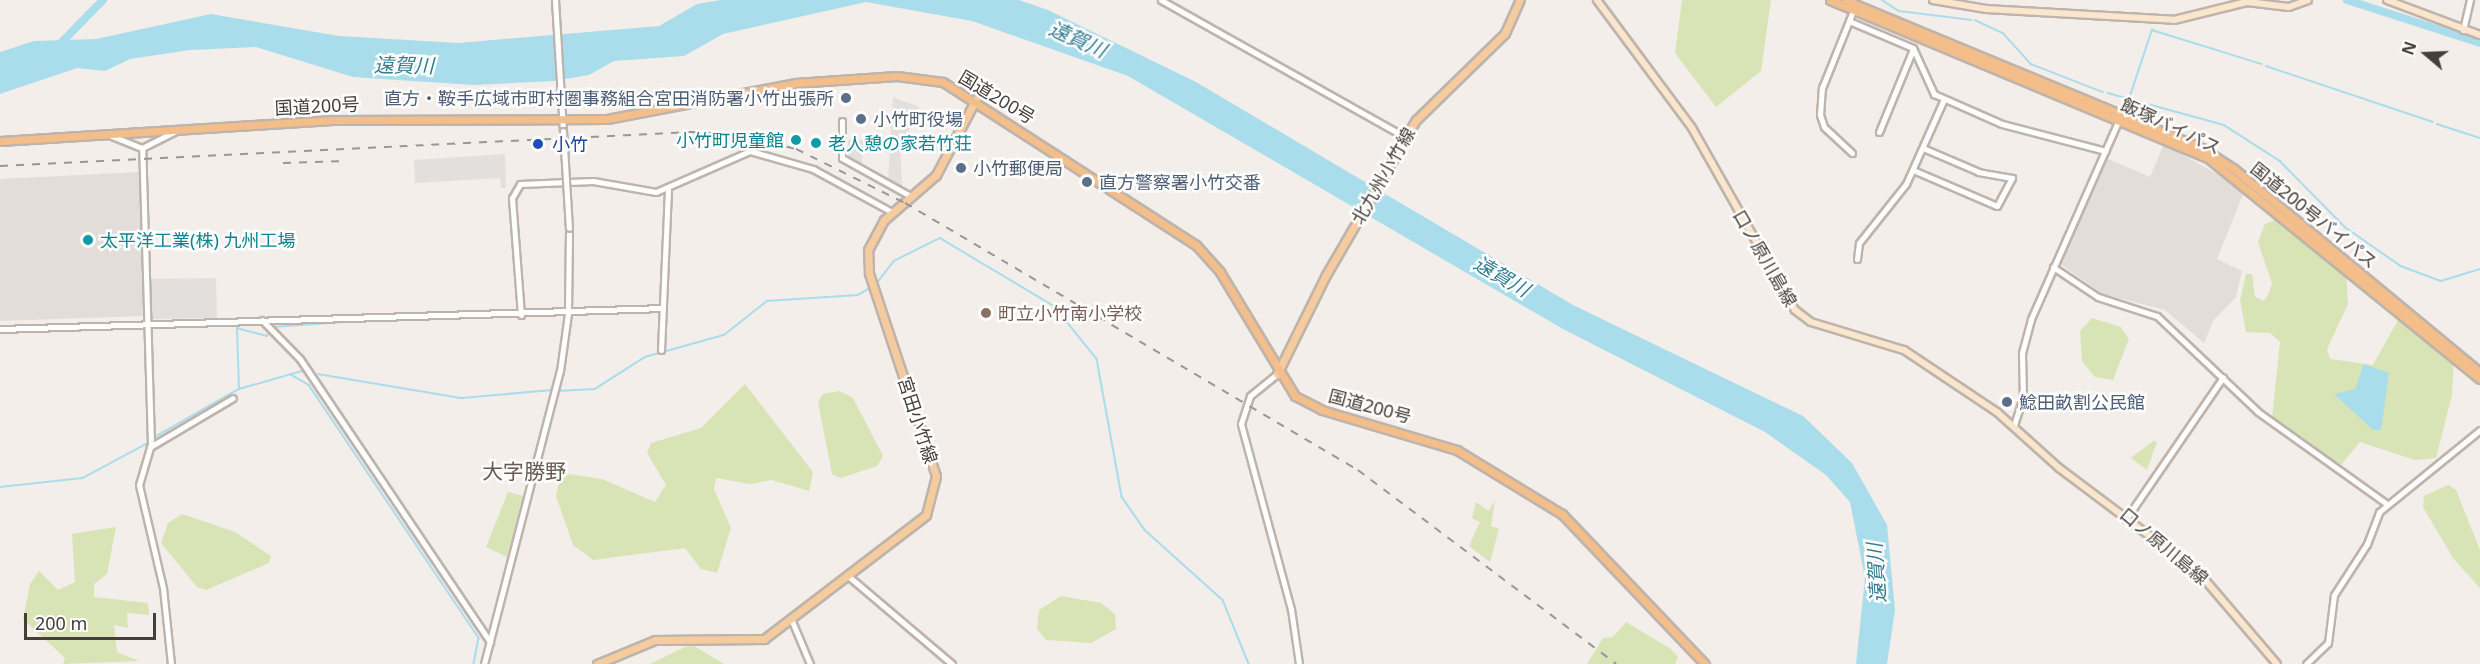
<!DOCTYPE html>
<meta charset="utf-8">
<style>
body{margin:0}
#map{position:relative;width:2480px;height:664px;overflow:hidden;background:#f3eee9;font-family:"Noto Sans","Noto Sans JP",sans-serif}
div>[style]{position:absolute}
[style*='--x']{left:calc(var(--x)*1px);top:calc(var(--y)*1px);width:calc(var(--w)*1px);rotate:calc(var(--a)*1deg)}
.industrial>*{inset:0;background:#e3ddda}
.green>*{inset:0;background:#d8e4b5}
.parking>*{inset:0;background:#e2dfdd}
.water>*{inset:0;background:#aaddeb}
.stream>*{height:1.5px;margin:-0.75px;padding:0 0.75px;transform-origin:0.75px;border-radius:0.75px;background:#aaddeb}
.river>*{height:8px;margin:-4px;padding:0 4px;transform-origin:4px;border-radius:4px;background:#aaddeb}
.roads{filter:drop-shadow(2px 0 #beb4ac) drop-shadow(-2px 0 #beb4ac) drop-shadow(0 2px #beb4ac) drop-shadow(0 -2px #beb4ac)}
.tertiary>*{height:5px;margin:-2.5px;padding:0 2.5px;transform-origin:2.5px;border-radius:2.5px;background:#fff}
.secondary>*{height:6px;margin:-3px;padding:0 3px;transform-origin:3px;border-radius:3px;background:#fae6cc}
.primary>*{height:7px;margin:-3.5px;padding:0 3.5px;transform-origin:3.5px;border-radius:3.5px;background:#f6cc9f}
.trunk>*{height:7px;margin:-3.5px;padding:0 3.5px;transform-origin:3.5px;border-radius:3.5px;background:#f4be8a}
.rail>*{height:1.5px;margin-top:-0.75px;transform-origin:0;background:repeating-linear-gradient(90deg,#979797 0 8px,transparent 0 16px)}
.bridges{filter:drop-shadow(2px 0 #beb4ac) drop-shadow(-2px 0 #beb4ac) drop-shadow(0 2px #beb4ac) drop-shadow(0 -2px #beb4ac)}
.tertiary-bridge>*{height:5px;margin:-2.5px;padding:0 2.5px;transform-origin:2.5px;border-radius:2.5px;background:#fff}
.dots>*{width:16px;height:16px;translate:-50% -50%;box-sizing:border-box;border:3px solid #fff;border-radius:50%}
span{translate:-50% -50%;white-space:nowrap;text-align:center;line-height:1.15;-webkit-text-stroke:5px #fff;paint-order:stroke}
.street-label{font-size:18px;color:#463e38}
.service-label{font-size:18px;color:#4e5e75}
.right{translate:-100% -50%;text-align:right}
.left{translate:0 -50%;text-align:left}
.culture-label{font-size:18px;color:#0d838f}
.transit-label{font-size:18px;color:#164399}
.education-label{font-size:18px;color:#785e54}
.water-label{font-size:20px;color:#337d93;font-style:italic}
.quarter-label{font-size:21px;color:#685a50}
.north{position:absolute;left:2396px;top:24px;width:60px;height:60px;-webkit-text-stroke:4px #fff;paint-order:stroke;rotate:289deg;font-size:16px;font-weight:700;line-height:24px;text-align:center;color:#463e38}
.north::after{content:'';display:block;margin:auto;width:21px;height:27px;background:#463e38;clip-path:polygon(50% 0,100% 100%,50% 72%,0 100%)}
.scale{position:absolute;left:24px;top:613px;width:132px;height:27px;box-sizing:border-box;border:3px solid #463e38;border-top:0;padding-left:8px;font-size:18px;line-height:21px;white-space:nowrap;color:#463e38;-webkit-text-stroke:4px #fff;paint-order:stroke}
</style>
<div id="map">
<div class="industrial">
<i style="clip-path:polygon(2164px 144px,2245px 190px,2217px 259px,2242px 271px,2236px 297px,2213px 321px,2204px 343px,2165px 310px,2103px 294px,2059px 263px,2106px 158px,2150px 177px)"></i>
<i style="clip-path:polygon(139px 172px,143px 316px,0 321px,0 179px)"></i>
</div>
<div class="green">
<i style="clip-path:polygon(1682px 0,1771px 0,1761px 71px,1716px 107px,1675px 53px)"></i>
<i style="clip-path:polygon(2285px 216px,2346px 268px,2348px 304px,2327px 349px,2330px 359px,2373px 365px,2402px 313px,2454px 358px,2452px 395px,2436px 458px,2415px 460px,2360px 442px,2340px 466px,2272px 418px,2280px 342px,2270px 333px,2246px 332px,2240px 300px,2246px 274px,2252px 274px,2255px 297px,2264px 301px,2268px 295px,2272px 283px,2258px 242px,2265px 224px)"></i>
<i style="clip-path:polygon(2092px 318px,2121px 327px,2129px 339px,2113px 380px,2095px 377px,2082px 361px,2080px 331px)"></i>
<i style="clip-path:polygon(745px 384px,813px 472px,809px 491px,772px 480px,750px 484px,716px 478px,714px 489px,731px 528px,717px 573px,701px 569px,685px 548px,593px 560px,573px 545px,556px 496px,560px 478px,570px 474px,602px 479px,655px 502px,666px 485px,647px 453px,651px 443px,701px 428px)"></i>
<i style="clip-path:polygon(840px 391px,853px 398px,883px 456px,877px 466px,841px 478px,832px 474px,818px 402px,823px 394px)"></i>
<i style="clip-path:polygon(2153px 441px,2157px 442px,2147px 470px,2131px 458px)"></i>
<i style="clip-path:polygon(2448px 485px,2456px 490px,2480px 550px,2480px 588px,2453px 558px,2423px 507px,2424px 496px)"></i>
<i style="clip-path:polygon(508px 492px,523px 496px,507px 557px,486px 547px)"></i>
<i style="clip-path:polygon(1495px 500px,1491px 526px,1499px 529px,1490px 562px,1469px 546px,1480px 522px,1472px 518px,1476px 502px,1489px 511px)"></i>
<i style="clip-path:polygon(182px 514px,235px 532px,271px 556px,269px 563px,206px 590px,197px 587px,161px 543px,168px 523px)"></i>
<i style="clip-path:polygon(116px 527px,107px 574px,94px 584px,94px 597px,148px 603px,149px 615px,127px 613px,128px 628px,114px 625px,117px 652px,139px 661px,63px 664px,65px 658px,23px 619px,30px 584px,39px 571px,58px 590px,75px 582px,72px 534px)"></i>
<i style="clip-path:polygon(1061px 596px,1101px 603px,1115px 614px,1116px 629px,1091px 643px,1046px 640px,1037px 629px,1039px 610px)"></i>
<i style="clip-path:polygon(1626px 622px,1671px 649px,1678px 657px,1675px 664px,1587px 664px,1603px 638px,1613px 637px)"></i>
<i style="clip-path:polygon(694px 646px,724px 664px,650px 664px,685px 647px)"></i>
</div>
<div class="parking">
<i style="clip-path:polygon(893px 97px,919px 107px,920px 116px,900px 141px,902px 188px,888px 180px)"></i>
<i style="clip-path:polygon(844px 140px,865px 140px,861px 166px,845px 154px)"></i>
<i style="clip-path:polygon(505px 154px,506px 188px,501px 188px,500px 178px,415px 183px,414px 160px)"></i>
<i style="clip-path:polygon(216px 278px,217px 318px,151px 319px,150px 279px)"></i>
</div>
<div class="water">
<i style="clip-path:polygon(721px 0,1019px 0,1048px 10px,1196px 82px,1573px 305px,1803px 416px,1852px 463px,1887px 525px,1895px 610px,1887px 664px,1856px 664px,1865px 578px,1850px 502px,1826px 475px,1765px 432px,1563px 329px,1128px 76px,972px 21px,866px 2px,723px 34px,684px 56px,614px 61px,589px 75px,553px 81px,473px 85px,353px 77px,256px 47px,190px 50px,130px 59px,105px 71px,77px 68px,0 94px,0 52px,34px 41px,96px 39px,211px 14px,339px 36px,458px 43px,659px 26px,697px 4px)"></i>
<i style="clip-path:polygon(2364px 364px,2389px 373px,2381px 430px,2373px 430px,2334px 394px,2355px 389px)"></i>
</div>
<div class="stream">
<i style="--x:1882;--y:0;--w:20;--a:33"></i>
<i style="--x:1899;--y:11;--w:73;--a:7.1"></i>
<i style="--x:1975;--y:20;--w:31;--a:25"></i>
<i style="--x:2003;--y:33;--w:42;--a:47.9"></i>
<i style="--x:2031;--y:64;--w:77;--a:21.3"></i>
<i style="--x:2266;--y:66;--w:176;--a:18.5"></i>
<i style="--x:2108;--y:93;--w:120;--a:15.4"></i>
<i style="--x:2224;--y:125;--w:67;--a:32.7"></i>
<i style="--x:2280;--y:161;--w:93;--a:45.4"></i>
<i style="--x:2345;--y:227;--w:68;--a:34.9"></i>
<i style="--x:2401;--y:266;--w:43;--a:20.6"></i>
<i style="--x:2441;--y:281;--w:41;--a:-17.1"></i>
<i style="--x:2130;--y:96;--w:70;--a:-71.6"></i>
<i style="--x:2152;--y:30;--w:115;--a:17.2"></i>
<i style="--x:2437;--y:124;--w:45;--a:18"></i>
<i style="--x:876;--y:284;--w:29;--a:-52"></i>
<i style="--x:894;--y:261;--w:51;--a:-26.6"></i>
<i style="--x:940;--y:238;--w:133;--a:30.8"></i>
<i style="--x:1054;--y:306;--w:68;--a:50.9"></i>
<i style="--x:1097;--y:359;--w:140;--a:79.7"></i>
<i style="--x:1122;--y:497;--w:40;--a:55.1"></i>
<i style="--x:1145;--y:530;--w:105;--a:41.9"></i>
<i style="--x:1223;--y:600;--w:69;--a:67.9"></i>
<i style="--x:272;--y:327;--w:72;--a:-4"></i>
<i style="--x:290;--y:374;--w:22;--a:30"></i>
<i style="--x:309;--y:385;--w:305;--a:56.1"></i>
<i style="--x:479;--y:638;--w:26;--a:101"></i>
<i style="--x:318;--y:374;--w:146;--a:9.5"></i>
<i style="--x:462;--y:398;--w:90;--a:-5.1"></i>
<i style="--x:239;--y:389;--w:61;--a:-91.9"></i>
<i style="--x:237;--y:328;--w:31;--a:15"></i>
<i style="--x:267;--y:336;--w:6;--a:-59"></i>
<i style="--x:557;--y:391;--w:38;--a:-3"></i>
<i style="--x:595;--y:389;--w:59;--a:-32.6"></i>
<i style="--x:645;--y:357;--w:82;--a:-15.6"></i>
<i style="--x:724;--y:335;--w:55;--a:-38.3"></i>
<i style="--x:767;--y:301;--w:91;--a:-3.8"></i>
<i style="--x:858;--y:295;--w:16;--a:-30"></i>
<i style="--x:153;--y:438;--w:99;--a:-29.7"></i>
<i style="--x:239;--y:389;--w:66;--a:-15.9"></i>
<i style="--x:0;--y:487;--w:83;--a:-6.2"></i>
<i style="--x:83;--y:478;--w:74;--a:-28.3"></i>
</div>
<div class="river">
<i style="--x:2347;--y:0;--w:140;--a:17.9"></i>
<i style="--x:55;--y:49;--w:69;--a:-45.6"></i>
</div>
<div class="roads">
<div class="tertiary">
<i style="--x:555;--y:0;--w:131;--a:86.5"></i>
<i style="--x:1161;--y:0;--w:280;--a:29.3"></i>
<i style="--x:1849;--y:21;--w:69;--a:22.9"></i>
<i style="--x:1913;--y:48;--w:51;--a:65.5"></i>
<i style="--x:1934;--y:94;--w:74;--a:23.8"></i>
<i style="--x:2002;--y:124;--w:107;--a:14.6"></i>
<i style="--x:2463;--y:30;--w:31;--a:-77"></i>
<i style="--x:842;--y:121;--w:37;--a:90"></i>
<i style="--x:842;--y:158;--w:80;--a:29.1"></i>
<i style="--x:1879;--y:132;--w:90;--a:-67.7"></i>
<i style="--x:107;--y:134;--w:38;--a:22"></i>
<i style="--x:1852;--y:153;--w:38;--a:-137"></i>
<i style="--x:1824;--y:127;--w:13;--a:-108"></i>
<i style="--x:1820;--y:115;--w:27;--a:-86"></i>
<i style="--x:1822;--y:88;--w:88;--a:-68.1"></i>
<i style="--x:1913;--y:170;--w:91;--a:23.2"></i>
<i style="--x:1997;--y:206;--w:32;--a:-62"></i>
<i style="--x:2012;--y:178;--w:34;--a:-170"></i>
<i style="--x:1979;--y:172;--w:61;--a:-156.8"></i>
<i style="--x:1857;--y:259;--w:16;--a:-83"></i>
<i style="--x:1859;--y:243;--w:75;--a:-51.5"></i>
<i style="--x:1906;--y:184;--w:93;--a:-65.9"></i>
<i style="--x:2053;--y:267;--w:54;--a:33.7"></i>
<i style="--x:2098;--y:297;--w:62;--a:17.9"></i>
<i style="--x:2157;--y:316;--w:139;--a:43.5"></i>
<i style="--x:2258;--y:412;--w:158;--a:35.5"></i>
<i style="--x:521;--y:315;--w:117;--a:-94.4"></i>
<i style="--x:512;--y:198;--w:16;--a:-60"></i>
<i style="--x:520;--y:184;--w:73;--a:-2.4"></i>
<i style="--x:593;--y:181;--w:64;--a:9.9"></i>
<i style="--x:656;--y:192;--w:103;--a:-23.6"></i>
<i style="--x:750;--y:151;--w:66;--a:15.9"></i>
<i style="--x:813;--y:169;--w:90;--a:28.6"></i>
<i style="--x:262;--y:320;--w:54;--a:45.7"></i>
<i style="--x:300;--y:359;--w:341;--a:56.1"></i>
<i style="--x:0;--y:329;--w:663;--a:-1.81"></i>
<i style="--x:661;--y:350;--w:160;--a:-87.5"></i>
<i style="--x:1277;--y:374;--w:35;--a:141"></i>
<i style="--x:1250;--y:396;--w:29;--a:108"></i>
<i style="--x:1241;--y:424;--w:192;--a:74.9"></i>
<i style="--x:1291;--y:609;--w:56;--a:81.7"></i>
<i style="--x:2014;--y:425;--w:28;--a:-72"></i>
<i style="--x:2023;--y:398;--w:45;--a:-91.3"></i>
<i style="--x:2022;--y:353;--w:35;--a:-75"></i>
<i style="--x:2031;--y:319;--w:221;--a:-66.2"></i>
<i style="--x:150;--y:447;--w:96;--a:-30.6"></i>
<i style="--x:2128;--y:516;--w:168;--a:-55.6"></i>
<i style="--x:847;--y:575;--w:138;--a:40.3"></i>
<i style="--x:792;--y:621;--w:47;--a:67.3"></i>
<i style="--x:171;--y:664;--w:76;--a:-96"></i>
<i style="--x:163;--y:588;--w:106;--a:-103.1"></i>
<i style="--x:139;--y:485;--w:43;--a:-73.7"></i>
<i style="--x:151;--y:444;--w:296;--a:-91.7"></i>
<i style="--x:142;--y:148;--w:40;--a:-26.6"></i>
<i style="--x:484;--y:664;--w:303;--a:-75.5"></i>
<i style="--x:560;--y:371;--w:59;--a:-82.1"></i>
<i style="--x:568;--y:313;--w:85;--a:-89.3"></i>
<i style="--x:2306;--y:664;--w:30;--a:-44"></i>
<i style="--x:2328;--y:643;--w:48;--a:-82.9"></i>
<i style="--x:2334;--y:595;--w:61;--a:-57.1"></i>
<i style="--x:2367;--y:544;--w:34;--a:-69"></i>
<i style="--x:2379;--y:512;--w:130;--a:-39.1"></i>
</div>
<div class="secondary">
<i style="--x:1597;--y:0;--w:159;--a:53.4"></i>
<i style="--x:1692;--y:128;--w:209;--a:60.5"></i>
<i style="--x:1795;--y:310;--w:20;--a:37"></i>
<i style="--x:1811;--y:322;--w:97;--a:16.8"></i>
<i style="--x:1904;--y:350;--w:113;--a:33.8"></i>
<i style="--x:1998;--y:413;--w:82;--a:42"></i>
<i style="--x:2059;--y:468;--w:176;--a:36.9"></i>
<i style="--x:2200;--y:574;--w:118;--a:49.5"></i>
<i style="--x:1933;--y:0;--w:54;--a:9.6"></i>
<i style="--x:1986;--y:9;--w:188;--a:3.3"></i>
<i style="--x:2174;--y:20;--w:75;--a:-13.9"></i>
<i style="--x:2247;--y:2;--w:42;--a:6.8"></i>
<i style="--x:2289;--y:7;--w:20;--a:-20"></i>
<i style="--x:2387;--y:0;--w:99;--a:20.6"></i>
</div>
<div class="primary">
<i style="--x:1277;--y:374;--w:110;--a:-63.7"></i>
<i style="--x:1326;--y:275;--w:179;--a:-59.9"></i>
<i style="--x:1416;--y:120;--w:124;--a:-44.3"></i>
<i style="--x:1505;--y:33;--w:36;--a:-66"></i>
<i style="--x:597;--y:664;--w:63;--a:-22.5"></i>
<i style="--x:655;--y:640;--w:109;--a:-0.5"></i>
<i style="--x:764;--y:639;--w:204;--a:-37.4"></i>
<i style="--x:926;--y:515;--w:40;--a:-75.6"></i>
<i style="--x:936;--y:476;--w:214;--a:-108.3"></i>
<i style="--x:869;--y:273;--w:23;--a:-92"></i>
<i style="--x:868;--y:250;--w:34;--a:-62"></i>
<i style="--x:884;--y:220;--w:69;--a:-40.9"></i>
<i style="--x:936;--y:175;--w:86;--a:-62.2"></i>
</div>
<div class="trunk">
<i style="--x:1830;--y:0;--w:410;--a:22.7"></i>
<i style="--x:2208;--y:158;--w:350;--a:39.1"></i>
<i style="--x:1845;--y:0;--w:386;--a:22.5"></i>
<i style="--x:2202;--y:148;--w:37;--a:33"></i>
<i style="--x:2233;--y:168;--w:320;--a:39.6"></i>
<i style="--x:0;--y:141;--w:333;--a:-3.6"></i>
<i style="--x:332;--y:120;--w:275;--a:-0.2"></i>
<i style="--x:607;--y:119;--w:191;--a:-10.8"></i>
<i style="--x:795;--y:83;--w:102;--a:-3.9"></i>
<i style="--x:897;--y:76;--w:46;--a:7.4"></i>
<i style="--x:943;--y:82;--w:301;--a:32.8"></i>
<i style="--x:1196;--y:245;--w:36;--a:48"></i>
<i style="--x:1220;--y:272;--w:145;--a:58.8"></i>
<i style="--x:1295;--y:396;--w:30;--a:27"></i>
<i style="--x:1322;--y:410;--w:141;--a:16.5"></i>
<i style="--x:1457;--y:450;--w:123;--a:31.4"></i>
<i style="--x:1562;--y:514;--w:207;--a:46.4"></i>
</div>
</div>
<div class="rail">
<i style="--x:283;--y:163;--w:63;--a:-1.8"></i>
<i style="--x:0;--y:166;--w:692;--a:-2.82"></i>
<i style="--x:691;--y:132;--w:49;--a:3.5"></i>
<i style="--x:740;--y:135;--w:58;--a:14"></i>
<i style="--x:796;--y:149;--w:122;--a:26.4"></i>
<i style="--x:905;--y:203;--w:526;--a:30.52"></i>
<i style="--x:1358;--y:470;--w:323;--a:36.9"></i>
</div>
<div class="bridges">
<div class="tertiary-bridge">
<i style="--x:563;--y:131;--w:97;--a:86.5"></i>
</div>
</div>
<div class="dots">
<i style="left:846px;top:98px;background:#5c6f8a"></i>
<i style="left:861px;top:119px;background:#5c6f8a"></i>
<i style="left:796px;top:140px;background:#0f9aa8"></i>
<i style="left:816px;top:143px;background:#0f9aa8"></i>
<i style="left:538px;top:144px;background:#1a4fb4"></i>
<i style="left:961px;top:168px;background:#5c6f8a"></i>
<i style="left:1087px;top:182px;background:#5c6f8a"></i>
<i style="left:88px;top:240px;background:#0f9aa8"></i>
<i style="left:986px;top:313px;background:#8d6e63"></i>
<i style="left:2007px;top:402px;background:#5c6f8a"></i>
</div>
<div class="street-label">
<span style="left:997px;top:97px;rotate:31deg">国道200号</span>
<span style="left:317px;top:106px;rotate:-3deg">国道200号</span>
<span style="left:2171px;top:126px;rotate:25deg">飯塚バイパス</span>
<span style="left:1383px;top:176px;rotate:-60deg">北九州小竹線</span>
<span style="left:2314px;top:215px;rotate:39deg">国道200号バイパス</span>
<span style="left:1765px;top:258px;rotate:60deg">口ノ原川島線</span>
<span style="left:1370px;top:406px;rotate:15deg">国道200号</span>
<span style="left:918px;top:420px;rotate:72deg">宮田小竹線</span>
<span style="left:2164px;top:546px;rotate:40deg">口ノ原川島線</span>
</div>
<div class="service-label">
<span class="right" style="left:834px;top:98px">直方・鞍手広域市町村圏事務組合宮田消防署小竹出張所</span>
<span class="left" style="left:873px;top:119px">小竹町役場</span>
<span class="left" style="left:973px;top:168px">小竹郵便局</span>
<span class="left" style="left:1099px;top:182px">直方警察署小竹交番</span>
<span class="left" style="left:2019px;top:402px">鯰田畝割公民館</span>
</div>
<div class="culture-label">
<span class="right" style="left:784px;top:140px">小竹町児童館</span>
<span class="left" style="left:828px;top:143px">老人憩の家若竹荘</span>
<span class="left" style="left:100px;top:240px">太平洋工業(株) 九州工場</span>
</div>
<div class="transit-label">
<span class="left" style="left:552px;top:144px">小竹</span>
</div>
<div class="education-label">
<span class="left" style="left:998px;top:313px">町立小竹南小学校</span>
</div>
<div class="water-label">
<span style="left:1078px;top:39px;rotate:24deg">遠賀川</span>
<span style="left:404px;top:65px;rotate:1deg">遠賀川</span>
<span style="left:1502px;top:276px;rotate:30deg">遠賀川</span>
<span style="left:1876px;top:573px;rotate:-94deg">遠賀川</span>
</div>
<div class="quarter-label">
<span style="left:524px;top:471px">大字勝野</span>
</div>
<div class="north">N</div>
<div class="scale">200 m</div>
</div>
